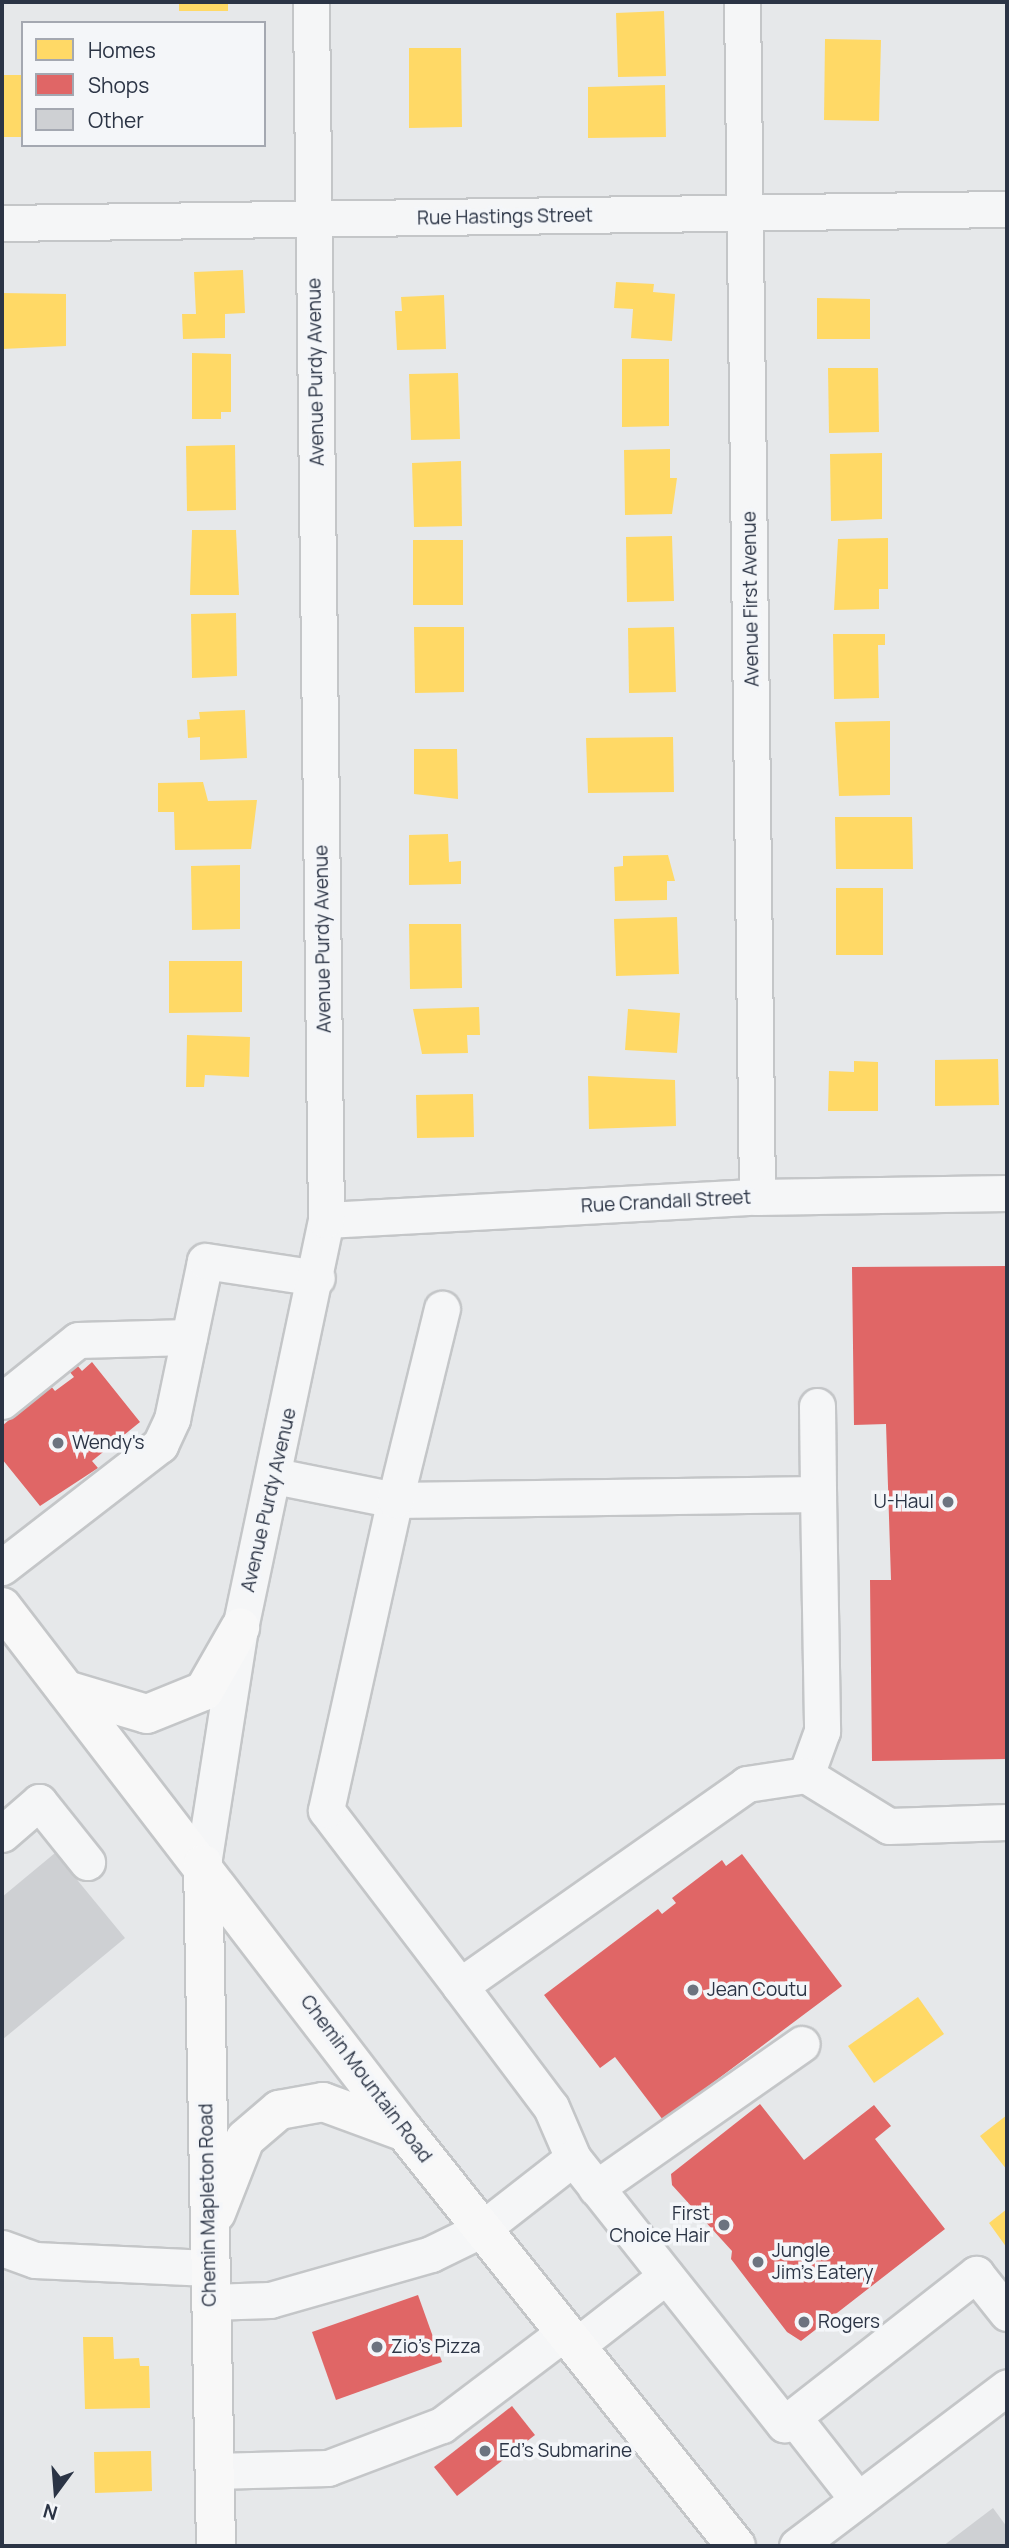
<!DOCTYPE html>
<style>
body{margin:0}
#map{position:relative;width:1009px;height:2548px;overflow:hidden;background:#e6e8ea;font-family:Manrope,sans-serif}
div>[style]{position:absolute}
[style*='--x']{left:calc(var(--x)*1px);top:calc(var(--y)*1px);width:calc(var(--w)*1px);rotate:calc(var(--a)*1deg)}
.homes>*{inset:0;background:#ffd966}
.shops>*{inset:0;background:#e06666}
.building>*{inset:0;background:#ced0d3}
.roads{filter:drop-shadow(2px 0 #c4c6c8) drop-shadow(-2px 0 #c4c6c8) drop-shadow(0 2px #c4c6c8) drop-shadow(0 -2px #c4c6c8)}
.minor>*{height:35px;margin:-17.5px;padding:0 17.5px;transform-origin:17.5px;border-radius:17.5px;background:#f5f6f7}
.major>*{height:38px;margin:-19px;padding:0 19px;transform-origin:19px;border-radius:19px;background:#f8f8f8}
.dots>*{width:19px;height:19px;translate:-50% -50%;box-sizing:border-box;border:4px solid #f4f6f9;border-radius:50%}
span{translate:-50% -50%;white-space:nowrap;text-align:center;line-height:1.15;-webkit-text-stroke:7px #f4f6f9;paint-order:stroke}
.street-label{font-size:19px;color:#2b3445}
.poi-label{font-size:19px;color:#2b3445}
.left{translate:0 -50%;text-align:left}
.right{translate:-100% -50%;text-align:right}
.frame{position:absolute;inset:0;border:4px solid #2b3445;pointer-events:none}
.legend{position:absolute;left:21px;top:21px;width:245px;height:126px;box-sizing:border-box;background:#f4f6f9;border:2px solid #a4a8b1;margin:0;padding:9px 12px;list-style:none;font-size:21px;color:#2b3445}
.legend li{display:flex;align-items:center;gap:14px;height:35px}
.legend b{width:35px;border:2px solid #a4a8b1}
.north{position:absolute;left:21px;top:2457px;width:70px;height:70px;-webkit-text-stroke:5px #f4f6f9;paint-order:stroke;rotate:196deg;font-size:19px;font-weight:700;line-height:28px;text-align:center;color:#2b3445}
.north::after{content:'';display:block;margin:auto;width:24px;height:32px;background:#2b3445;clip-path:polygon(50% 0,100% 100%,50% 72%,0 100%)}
</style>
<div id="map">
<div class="homes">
<i style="clip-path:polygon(179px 2px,228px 2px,228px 11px,179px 11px)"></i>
<i style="clip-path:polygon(664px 11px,666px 76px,618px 77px,616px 13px)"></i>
<i style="clip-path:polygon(825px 39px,881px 40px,879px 121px,824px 120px)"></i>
<i style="clip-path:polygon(409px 48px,461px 48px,462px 127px,409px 128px)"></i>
<i style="clip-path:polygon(2px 75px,23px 75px,23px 137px,2px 137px)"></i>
<i style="clip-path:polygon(665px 85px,666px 137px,588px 138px,588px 87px)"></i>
<i style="clip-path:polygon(243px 270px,245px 313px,225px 314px,225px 338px,183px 339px,182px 314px,196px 314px,194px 272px)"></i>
<i style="clip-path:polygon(616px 282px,654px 284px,653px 292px,675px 294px,672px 341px,631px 338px,633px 309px,614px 308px)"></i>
<i style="clip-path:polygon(2px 293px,66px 294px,66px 346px,2px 349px)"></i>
<i style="clip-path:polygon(444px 295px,446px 349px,397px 350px,395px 311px,402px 311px,401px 297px)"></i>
<i style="clip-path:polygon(817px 298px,870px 299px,870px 339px,817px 339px)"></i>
<i style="clip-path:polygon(192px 353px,231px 354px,231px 412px,221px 412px,221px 419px,192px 419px)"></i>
<i style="clip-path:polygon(622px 359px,669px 359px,669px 426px,622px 427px)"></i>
<i style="clip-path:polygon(828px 368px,878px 368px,879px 432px,829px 433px)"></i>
<i style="clip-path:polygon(458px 373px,460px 439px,411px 440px,409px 374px)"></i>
<i style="clip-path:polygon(235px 445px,236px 510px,187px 511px,186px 446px)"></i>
<i style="clip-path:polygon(670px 449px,670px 478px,677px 478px,672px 514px,625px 515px,624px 450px)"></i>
<i style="clip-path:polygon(882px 453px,882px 519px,831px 521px,830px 454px)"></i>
<i style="clip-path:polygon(461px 461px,462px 526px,414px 527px,412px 463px)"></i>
<i style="clip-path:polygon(192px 530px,236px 530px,239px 595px,190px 595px)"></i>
<i style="clip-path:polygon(672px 536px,674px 601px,627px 602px,626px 537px)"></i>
<i style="clip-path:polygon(888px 538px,888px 589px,879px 589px,879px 609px,834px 610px,838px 539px)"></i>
<i style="clip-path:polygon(413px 540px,463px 540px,463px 605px,413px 605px)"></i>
<i style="clip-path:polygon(236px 613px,237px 676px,192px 678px,191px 614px)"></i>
<i style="clip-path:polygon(414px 627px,464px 627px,464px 692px,415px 693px)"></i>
<i style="clip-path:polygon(674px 627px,676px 692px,629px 693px,628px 628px)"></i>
<i style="clip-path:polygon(833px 634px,885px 634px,885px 645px,878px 645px,879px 698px,834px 699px)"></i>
<i style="clip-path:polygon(245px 710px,247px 758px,200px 760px,200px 737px,188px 738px,187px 720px,200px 719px,199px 712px)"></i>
<i style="clip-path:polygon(890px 721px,890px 795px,839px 796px,835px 722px)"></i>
<i style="clip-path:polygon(673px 737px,674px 792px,588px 793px,586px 738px)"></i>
<i style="clip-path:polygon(414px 749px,457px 749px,458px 799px,414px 794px)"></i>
<i style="clip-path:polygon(203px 782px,208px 801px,257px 800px,251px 849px,175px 850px,174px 812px,158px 812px,158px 783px)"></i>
<i style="clip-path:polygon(835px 817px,912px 817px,913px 869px,836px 869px)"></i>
<i style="clip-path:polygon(448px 834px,449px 862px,461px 861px,461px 884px,409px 885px,409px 835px)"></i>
<i style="clip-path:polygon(668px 855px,675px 881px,667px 881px,667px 900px,615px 901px,614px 867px,623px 866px,623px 856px)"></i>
<i style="clip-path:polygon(240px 865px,240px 929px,192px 930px,191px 866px)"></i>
<i style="clip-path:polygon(836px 888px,883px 888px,883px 955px,836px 955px)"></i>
<i style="clip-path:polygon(677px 917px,679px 974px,616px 976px,614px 919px)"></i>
<i style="clip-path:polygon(409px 924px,461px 924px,462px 988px,410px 989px)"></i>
<i style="clip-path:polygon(169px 961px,242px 961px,242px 1012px,169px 1013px)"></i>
<i style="clip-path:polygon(479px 1007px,480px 1035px,467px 1035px,468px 1053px,422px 1054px,413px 1009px)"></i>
<i style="clip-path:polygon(628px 1009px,680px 1013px,677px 1053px,625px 1050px)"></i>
<i style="clip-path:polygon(187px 1035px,250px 1037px,249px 1077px,205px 1075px,204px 1087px,186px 1087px)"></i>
<i style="clip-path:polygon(998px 1059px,999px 1105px,935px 1106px,935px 1060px)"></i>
<i style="clip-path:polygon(854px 1061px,878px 1062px,878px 1111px,828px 1111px,829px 1071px,854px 1072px)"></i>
<i style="clip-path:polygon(588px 1076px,675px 1080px,676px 1126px,589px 1129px)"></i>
<i style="clip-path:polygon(473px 1094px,474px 1137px,417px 1138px,416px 1095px)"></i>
<i style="clip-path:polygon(918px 1997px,944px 2034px,874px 2083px,848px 2046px)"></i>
<i style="clip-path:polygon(1007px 2115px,1007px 2170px,980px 2136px)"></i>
<i style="clip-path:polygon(1007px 2209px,1007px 2248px,989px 2223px)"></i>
<i style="clip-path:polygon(83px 2337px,113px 2337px,114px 2359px,139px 2358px,140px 2366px,149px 2366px,150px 2408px,85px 2409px)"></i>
<i style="clip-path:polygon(151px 2451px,152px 2491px,95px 2493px,94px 2452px)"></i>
</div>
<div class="shops">
<i style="clip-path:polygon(1007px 1266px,1007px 1759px,872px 1761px,870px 1580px,891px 1580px,886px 1424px,854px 1425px,852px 1267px)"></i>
<i style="clip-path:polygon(92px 1362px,140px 1422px,92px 1461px,98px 1468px,40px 1506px,2px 1459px,2px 1426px,50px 1385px,55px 1391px,74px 1377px,69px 1371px,77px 1365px,82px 1371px)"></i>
<i style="clip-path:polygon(742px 1854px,842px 1986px,663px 2120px,615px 2057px,600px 2068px,544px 1995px,658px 1909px,662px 1914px,676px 1903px,672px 1898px,722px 1860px,726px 1866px)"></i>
<i style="clip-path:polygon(760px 2104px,804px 2160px,874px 2105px,891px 2126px,875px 2139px,945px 2229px,801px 2341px,787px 2332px,731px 2259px,732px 2251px,672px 2185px,671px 2174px)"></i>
<i style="clip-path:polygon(418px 2295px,442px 2362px,336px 2400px,312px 2332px)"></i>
<i style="clip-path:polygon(512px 2406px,535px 2435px,457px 2496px,434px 2467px)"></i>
</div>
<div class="building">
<i style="clip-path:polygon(55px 1853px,125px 1938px,2px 2040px,2px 1897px)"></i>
<i style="clip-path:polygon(993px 2508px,1007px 2527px,1007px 2546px,943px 2546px)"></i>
</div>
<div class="roads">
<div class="minor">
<i style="--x:742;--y:2;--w:1195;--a:89.28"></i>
<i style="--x:2;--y:223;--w:1005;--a:-0.8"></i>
<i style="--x:326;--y:1220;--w:432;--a:-3.1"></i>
<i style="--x:757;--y:1197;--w:250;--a:-0.9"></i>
<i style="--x:2;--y:1401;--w:97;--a:-38.8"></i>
<i style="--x:78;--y:1340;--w:111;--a:-1.5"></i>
<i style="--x:817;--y:1406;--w:88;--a:89.3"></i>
<i style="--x:275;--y:1476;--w:122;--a:11.3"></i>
<i style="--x:395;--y:1500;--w:423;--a:-0.8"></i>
<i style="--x:818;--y:1494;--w:237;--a:89"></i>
<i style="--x:822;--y:1731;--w:47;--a:110"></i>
<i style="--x:806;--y:1775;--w:60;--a:171.3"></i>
<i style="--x:747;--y:1784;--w:351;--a:144.9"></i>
<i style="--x:460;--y:1986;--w:221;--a:-127.3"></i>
<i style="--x:326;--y:1810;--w:318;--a:-77.5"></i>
<i style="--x:395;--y:1500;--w:197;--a:-76.2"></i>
<i style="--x:2;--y:1567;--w:200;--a:-37.7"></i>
<i style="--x:160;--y:1445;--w:29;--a:-65"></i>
<i style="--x:172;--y:1419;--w:161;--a:-78.2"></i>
<i style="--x:205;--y:1261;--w:113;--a:8.6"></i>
<i style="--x:806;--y:1775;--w:97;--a:31.6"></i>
<i style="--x:889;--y:1826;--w:118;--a:-1.9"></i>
<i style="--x:2;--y:1834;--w:49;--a:-40.9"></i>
<i style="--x:39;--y:1802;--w:77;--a:51.3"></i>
<i style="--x:203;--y:1864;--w:239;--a:-81.1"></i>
<i style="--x:240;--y:1628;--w:417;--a:-78.1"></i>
<i style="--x:326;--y:1220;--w:1218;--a:-90.71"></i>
<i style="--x:460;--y:1986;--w:151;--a:53.1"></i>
<i style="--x:551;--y:2107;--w:56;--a:66.7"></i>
<i style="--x:596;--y:2188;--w:251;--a:-35"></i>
<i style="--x:2;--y:2248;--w:35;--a:20"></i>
<i style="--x:35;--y:2260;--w:174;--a:2.6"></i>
<i style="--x:210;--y:2302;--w:60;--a:-1.9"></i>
<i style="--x:270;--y:2300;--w:167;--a:-15.9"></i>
<i style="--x:431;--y:2254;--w:57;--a:-26.1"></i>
<i style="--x:482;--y:2229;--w:115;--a:-38"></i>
<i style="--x:573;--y:2158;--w:340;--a:51.6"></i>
<i style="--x:784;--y:2424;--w:244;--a:-38"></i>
<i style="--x:976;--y:2274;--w:50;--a:51.5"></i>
<i style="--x:576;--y:2346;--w:114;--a:-37.9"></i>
<i style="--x:793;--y:2417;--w:105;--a:51.9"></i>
<i style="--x:214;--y:2471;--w:114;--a:-1.5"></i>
<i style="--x:328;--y:2468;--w:122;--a:-20.7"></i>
<i style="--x:442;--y:2425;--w:154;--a:-37.1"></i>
<i style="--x:797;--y:2546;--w:263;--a:-37.1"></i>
</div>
<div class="major">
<i style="--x:2;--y:1607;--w:662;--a:52.49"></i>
<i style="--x:405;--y:2132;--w:530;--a:51.36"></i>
<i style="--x:66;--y:1690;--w:84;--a:16.5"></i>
<i style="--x:147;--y:1714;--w:61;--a:-22"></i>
<i style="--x:204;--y:1691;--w:73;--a:-60.3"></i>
<i style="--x:203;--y:1864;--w:682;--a:88.91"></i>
<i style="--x:216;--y:2213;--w:79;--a:-68.6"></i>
<i style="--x:245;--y:2139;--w:45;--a:-40.5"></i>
<i style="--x:279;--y:2110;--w:45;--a:-10.3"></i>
<i style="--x:323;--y:2102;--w:87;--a:20.1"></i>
</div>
</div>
<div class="dots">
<i style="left:58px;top:1443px;background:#6c737f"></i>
<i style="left:948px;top:1502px;background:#6c737f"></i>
<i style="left:693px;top:1990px;background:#6c737f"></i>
<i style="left:724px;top:2225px;background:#6c737f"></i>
<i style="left:758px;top:2262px;background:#6c737f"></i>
<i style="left:804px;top:2322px;background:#6c737f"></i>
<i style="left:377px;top:2347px;background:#6c737f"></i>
<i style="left:485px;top:2451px;background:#6c737f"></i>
</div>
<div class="street-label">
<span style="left:505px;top:217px;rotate:-1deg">Rue Hastings Street</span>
<span style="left:316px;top:372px;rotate:-91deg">Avenue Purdy Avenue</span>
<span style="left:751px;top:599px;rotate:-91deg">Avenue First Avenue</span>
<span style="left:323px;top:939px;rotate:-91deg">Avenue Purdy Avenue</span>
<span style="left:666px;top:1202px;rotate:-3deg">Rue Crandall Street</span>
<span style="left:269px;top:1500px;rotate:-77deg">Avenue Purdy Avenue</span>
<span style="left:366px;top:2079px;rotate:53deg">Chemin Mountain Road</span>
<span style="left:208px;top:2205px;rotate:-91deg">Chemin Mapleton Road</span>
</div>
<div class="poi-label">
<span class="left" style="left:72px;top:1443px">Wendy's</span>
<span class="right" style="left:934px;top:1502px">U-Haul</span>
<span class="left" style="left:707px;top:1990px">Jean Coutu</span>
<span class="right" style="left:710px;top:2225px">First<br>Choice Hair</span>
<span class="left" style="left:772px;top:2262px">Jungle<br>Jim's Eatery</span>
<span class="left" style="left:818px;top:2322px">Rogers</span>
<span class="left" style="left:391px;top:2347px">Zio's Pizza</span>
<span class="left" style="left:499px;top:2451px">Ed's Submarine</span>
</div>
<div class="frame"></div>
<ul class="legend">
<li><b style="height:19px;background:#ffd966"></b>Homes</li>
<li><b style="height:19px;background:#e06666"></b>Shops</li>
<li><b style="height:19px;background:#ced0d3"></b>Other</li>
</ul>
<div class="north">N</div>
</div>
